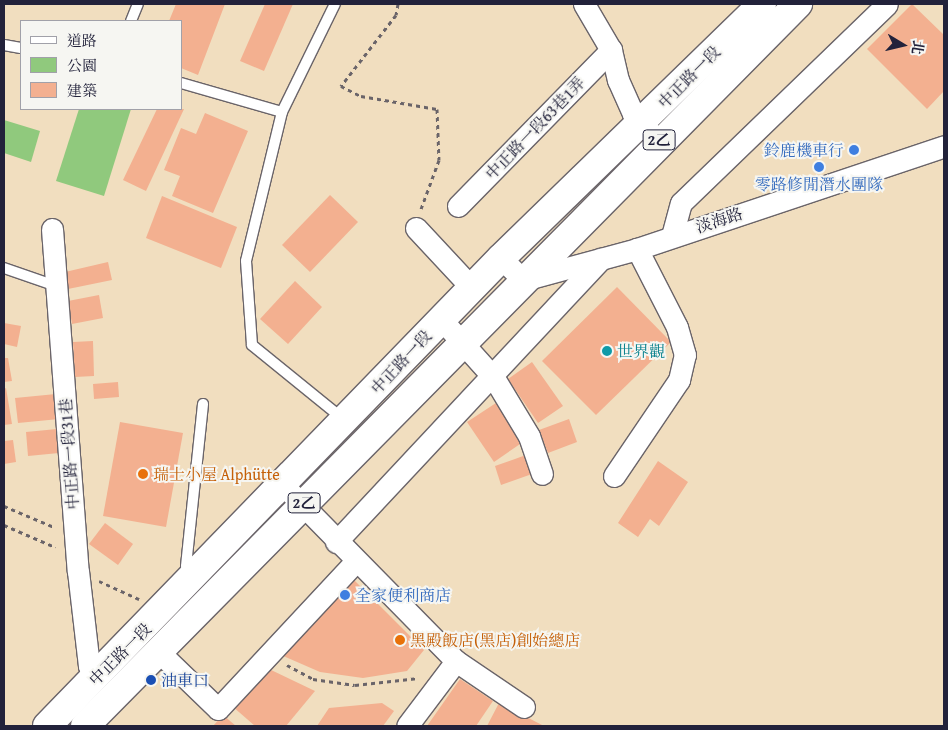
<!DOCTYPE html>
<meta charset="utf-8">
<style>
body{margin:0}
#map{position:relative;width:948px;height:730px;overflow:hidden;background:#f1debf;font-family:"Gentium Book Plus","Noto Serif TC",serif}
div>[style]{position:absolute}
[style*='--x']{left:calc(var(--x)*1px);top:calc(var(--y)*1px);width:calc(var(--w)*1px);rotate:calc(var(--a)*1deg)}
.green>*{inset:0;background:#90c97d}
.building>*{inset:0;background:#f3b090}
.path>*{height:3px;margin-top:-1.5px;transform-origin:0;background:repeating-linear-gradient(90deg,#6a6469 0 4px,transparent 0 8px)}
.roads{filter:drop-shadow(1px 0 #6a6469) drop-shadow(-1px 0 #6a6469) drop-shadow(0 1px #6a6469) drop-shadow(0 -1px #6a6469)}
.lane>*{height:10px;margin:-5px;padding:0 5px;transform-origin:5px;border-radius:5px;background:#fff}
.street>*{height:21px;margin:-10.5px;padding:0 10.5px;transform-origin:10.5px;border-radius:10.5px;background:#fff}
.primary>*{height:28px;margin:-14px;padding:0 14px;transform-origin:14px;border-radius:14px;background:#fff}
.dots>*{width:14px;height:14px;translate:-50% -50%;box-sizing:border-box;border:2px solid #f6f6f2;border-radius:50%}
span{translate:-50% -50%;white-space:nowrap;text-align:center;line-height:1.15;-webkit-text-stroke:4px #f6f6f2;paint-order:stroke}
.shield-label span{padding:1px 4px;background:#f6f6f2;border:1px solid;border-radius:4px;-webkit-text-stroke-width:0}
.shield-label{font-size:15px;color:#22223b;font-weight:700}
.street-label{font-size:16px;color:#22223b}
.shop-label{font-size:16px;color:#366cbe}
.right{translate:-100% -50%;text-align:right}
.left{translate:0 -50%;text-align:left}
.culture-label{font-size:16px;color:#0d838f}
.food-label{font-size:16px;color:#c56008}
.transit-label{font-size:16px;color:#164399}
.frame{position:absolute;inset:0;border:5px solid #22223b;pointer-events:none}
.legend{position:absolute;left:20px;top:20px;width:162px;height:90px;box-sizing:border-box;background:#f6f6f2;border:1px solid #a1a1a9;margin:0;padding:6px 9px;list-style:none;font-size:15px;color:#22223b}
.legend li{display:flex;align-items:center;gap:10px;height:25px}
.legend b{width:25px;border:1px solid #a1a1a9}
.north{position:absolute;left:878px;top:20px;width:50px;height:50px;-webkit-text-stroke:4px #f6f6f2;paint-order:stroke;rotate:99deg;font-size:14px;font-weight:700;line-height:20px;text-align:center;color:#22223b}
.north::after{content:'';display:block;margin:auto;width:18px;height:22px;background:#22223b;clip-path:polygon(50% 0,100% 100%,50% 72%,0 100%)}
</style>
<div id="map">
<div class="green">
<i style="clip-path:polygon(79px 109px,131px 109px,104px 196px,56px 181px)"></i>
<i style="clip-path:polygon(4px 120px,40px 131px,31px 162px,4px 153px)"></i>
</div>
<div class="building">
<i style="clip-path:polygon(176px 4px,225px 4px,198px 75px,181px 68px,181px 21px,169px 21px)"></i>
<i style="clip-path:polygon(265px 4px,293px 4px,264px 71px,240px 61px)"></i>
<i style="clip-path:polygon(912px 4px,944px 35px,944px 91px,927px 109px,867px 49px)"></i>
<i style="clip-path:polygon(157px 109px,184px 109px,146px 191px,123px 180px)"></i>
<i style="clip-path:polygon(205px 113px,248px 131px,213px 213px,172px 196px,180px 176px,164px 170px,181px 128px,196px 134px)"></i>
<i style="clip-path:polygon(330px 195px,358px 222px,310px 272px,282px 245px)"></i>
<i style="clip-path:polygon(162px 196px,237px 227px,221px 268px,146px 238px)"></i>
<i style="clip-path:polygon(108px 262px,112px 280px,68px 289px,65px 272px)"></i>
<i style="clip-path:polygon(295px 281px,322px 307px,288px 344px,260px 319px)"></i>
<i style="clip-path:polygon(617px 287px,671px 342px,596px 415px,542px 361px)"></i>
<i style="clip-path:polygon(99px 295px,103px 318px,72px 324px,68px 301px)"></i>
<i style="clip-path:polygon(4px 323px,21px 326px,17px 347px,4px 344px)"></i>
<i style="clip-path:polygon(93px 341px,94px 376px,75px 377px,73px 342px)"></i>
<i style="clip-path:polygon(4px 358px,8px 358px,12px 381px,4px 382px)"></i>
<i style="clip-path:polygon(532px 362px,563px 406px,538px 423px,508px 379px)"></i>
<i style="clip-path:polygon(118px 382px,119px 397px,94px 399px,93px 384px)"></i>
<i style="clip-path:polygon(6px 388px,12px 424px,4px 425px,4px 389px)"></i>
<i style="clip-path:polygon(56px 394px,59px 419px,18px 423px,15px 398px)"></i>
<i style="clip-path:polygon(496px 403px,523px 442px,494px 462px,467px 422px)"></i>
<i style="clip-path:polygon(569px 419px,577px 442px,548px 453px,539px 430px)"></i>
<i style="clip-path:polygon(120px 422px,183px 433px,166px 527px,103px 516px)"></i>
<i style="clip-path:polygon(57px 429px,59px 453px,28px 456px,26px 432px)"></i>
<i style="clip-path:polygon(13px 440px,16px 462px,4px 464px,4px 441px)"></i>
<i style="clip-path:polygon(526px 455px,532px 474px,501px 485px,495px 466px)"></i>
<i style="clip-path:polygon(658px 461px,688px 482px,659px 526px,650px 519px,638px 537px,618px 523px)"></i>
<i style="clip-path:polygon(105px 523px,133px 544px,118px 565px,89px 544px)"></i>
<i style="clip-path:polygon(353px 579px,424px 650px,407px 671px,363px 678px,320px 672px,281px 655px)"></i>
<i style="clip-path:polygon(269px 669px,315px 691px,286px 726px,255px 726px,232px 706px)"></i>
<i style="clip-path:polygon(460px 679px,493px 701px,476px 726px,427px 726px)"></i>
<i style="clip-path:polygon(382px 703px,394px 711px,383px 726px,317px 726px,329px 708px)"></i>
<i style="clip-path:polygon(499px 703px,544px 726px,487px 726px)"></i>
<i style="clip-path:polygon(223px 715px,236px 726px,213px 726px)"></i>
</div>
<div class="path">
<i style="--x:398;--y:4;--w:11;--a:100"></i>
<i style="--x:396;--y:15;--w:90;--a:127.8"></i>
<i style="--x:341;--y:86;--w:22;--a:27"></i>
<i style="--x:361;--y:96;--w:77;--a:9.7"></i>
<i style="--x:437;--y:109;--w:51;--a:87.8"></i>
<i style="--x:439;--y:160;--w:52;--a:110.2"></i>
<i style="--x:4;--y:506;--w:54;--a:22.8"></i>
<i style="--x:4;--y:525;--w:56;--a:23.3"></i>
<i style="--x:99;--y:581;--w:44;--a:24.2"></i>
<i style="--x:287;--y:665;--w:30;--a:28"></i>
<i style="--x:313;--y:679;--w:42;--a:8.1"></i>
<i style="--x:355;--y:685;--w:64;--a:-6.2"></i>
</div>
<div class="roads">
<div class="lane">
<i style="--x:131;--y:21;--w:18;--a:-68"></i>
<i style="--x:4;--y:45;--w:17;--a:10"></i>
<i style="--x:181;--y:83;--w:105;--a:16"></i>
<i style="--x:282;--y:112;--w:153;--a:103.6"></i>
<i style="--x:246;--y:261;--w:84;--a:85.9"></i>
<i style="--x:252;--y:345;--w:117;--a:39.1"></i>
<i style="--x:282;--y:112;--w:120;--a:-63.9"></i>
<i style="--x:4;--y:268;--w:55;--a:19.1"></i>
<i style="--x:192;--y:572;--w:8;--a:-135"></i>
<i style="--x:186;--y:566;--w:163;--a:-84"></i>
</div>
<div class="street">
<i style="--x:584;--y:4;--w:53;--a:59.6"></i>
<i style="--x:611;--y:50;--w:31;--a:77"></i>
<i style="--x:618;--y:80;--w:37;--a:66"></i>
<i style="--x:633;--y:114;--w:26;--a:47"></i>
<i style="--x:458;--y:206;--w:219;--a:-45.6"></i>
<i style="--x:416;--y:228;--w:82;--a:47"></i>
<i style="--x:52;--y:229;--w:343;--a:85.7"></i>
<i style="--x:78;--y:571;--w:96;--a:83.4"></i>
<i style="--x:89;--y:666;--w:14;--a:54"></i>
<i style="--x:672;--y:236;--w:34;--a:-75"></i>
<i style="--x:681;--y:203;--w:286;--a:-44"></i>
<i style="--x:501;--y:258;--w:31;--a:45"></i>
<i style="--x:523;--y:280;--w:118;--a:-15.2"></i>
<i style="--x:637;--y:249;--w:324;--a:-18.5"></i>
<i style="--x:441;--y:319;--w:79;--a:48.1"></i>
<i style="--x:494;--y:378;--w:68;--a:58.9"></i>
<i style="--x:529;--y:436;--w:40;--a:71.1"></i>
<i style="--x:614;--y:476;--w:116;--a:-55.9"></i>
<i style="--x:679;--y:380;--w:26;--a:-77"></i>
<i style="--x:685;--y:355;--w:29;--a:-106"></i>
<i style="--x:677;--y:327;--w:88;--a:-117.1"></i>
<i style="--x:284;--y:486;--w:245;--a:45.5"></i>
<i style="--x:456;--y:661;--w:81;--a:127"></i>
<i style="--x:336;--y:542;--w:388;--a:-46.9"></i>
<i style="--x:159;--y:652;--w:82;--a:44"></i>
<i style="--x:218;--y:709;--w:202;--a:-47"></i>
<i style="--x:456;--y:661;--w:82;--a:34.1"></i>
</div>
<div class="primary">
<i style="--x:47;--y:726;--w:652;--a:-45.87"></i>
<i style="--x:501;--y:258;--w:364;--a:-44.2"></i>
<i style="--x:85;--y:726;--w:1015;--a:-45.36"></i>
</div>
</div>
<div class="dots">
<i style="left:854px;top:150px;background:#3f7fe0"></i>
<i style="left:819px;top:167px;background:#3f7fe0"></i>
<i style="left:607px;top:351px;background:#0f9aa8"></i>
<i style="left:143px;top:474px;background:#e8710a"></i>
<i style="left:345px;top:595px;background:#3f7fe0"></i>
<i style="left:400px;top:640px;background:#e8710a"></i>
<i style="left:151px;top:680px;background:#1a4fb4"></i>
</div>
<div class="shield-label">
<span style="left:659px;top:140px">2乙</span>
<span style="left:304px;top:503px">2乙</span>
</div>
<div class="street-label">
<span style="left:689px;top:77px;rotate:-45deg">中正路一段</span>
<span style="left:535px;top:128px;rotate:-46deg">中正路一段63巷1弄</span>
<span style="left:719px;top:220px;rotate:-18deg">淡海路</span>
<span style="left:401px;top:362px;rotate:-47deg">中正路一段</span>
<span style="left:69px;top:454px;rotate:-94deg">中正路一段31巷</span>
<span style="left:120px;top:654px;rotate:-45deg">中正路一段</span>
</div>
<div class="shop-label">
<span class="right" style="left:844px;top:150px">鈴鹿機車行</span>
<span style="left:819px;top:184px">零路修閒潛水團隊</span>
<span class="left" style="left:355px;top:595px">全家便利商店</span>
</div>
<div class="culture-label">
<span class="left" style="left:617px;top:351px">世界觀</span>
</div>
<div class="food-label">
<span class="left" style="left:153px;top:474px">瑞士小屋 Alphütte</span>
<span class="left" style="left:410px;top:640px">黑殿飯店(黑店)創始總店</span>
</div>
<div class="transit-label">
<span class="left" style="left:161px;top:680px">油車口</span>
</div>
<div class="frame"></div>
<ul class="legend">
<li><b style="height:6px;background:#fff"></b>道路</li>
<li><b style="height:14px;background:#90c97d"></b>公園</li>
<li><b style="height:14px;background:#f3b090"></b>建築</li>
</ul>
<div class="north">北</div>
</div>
